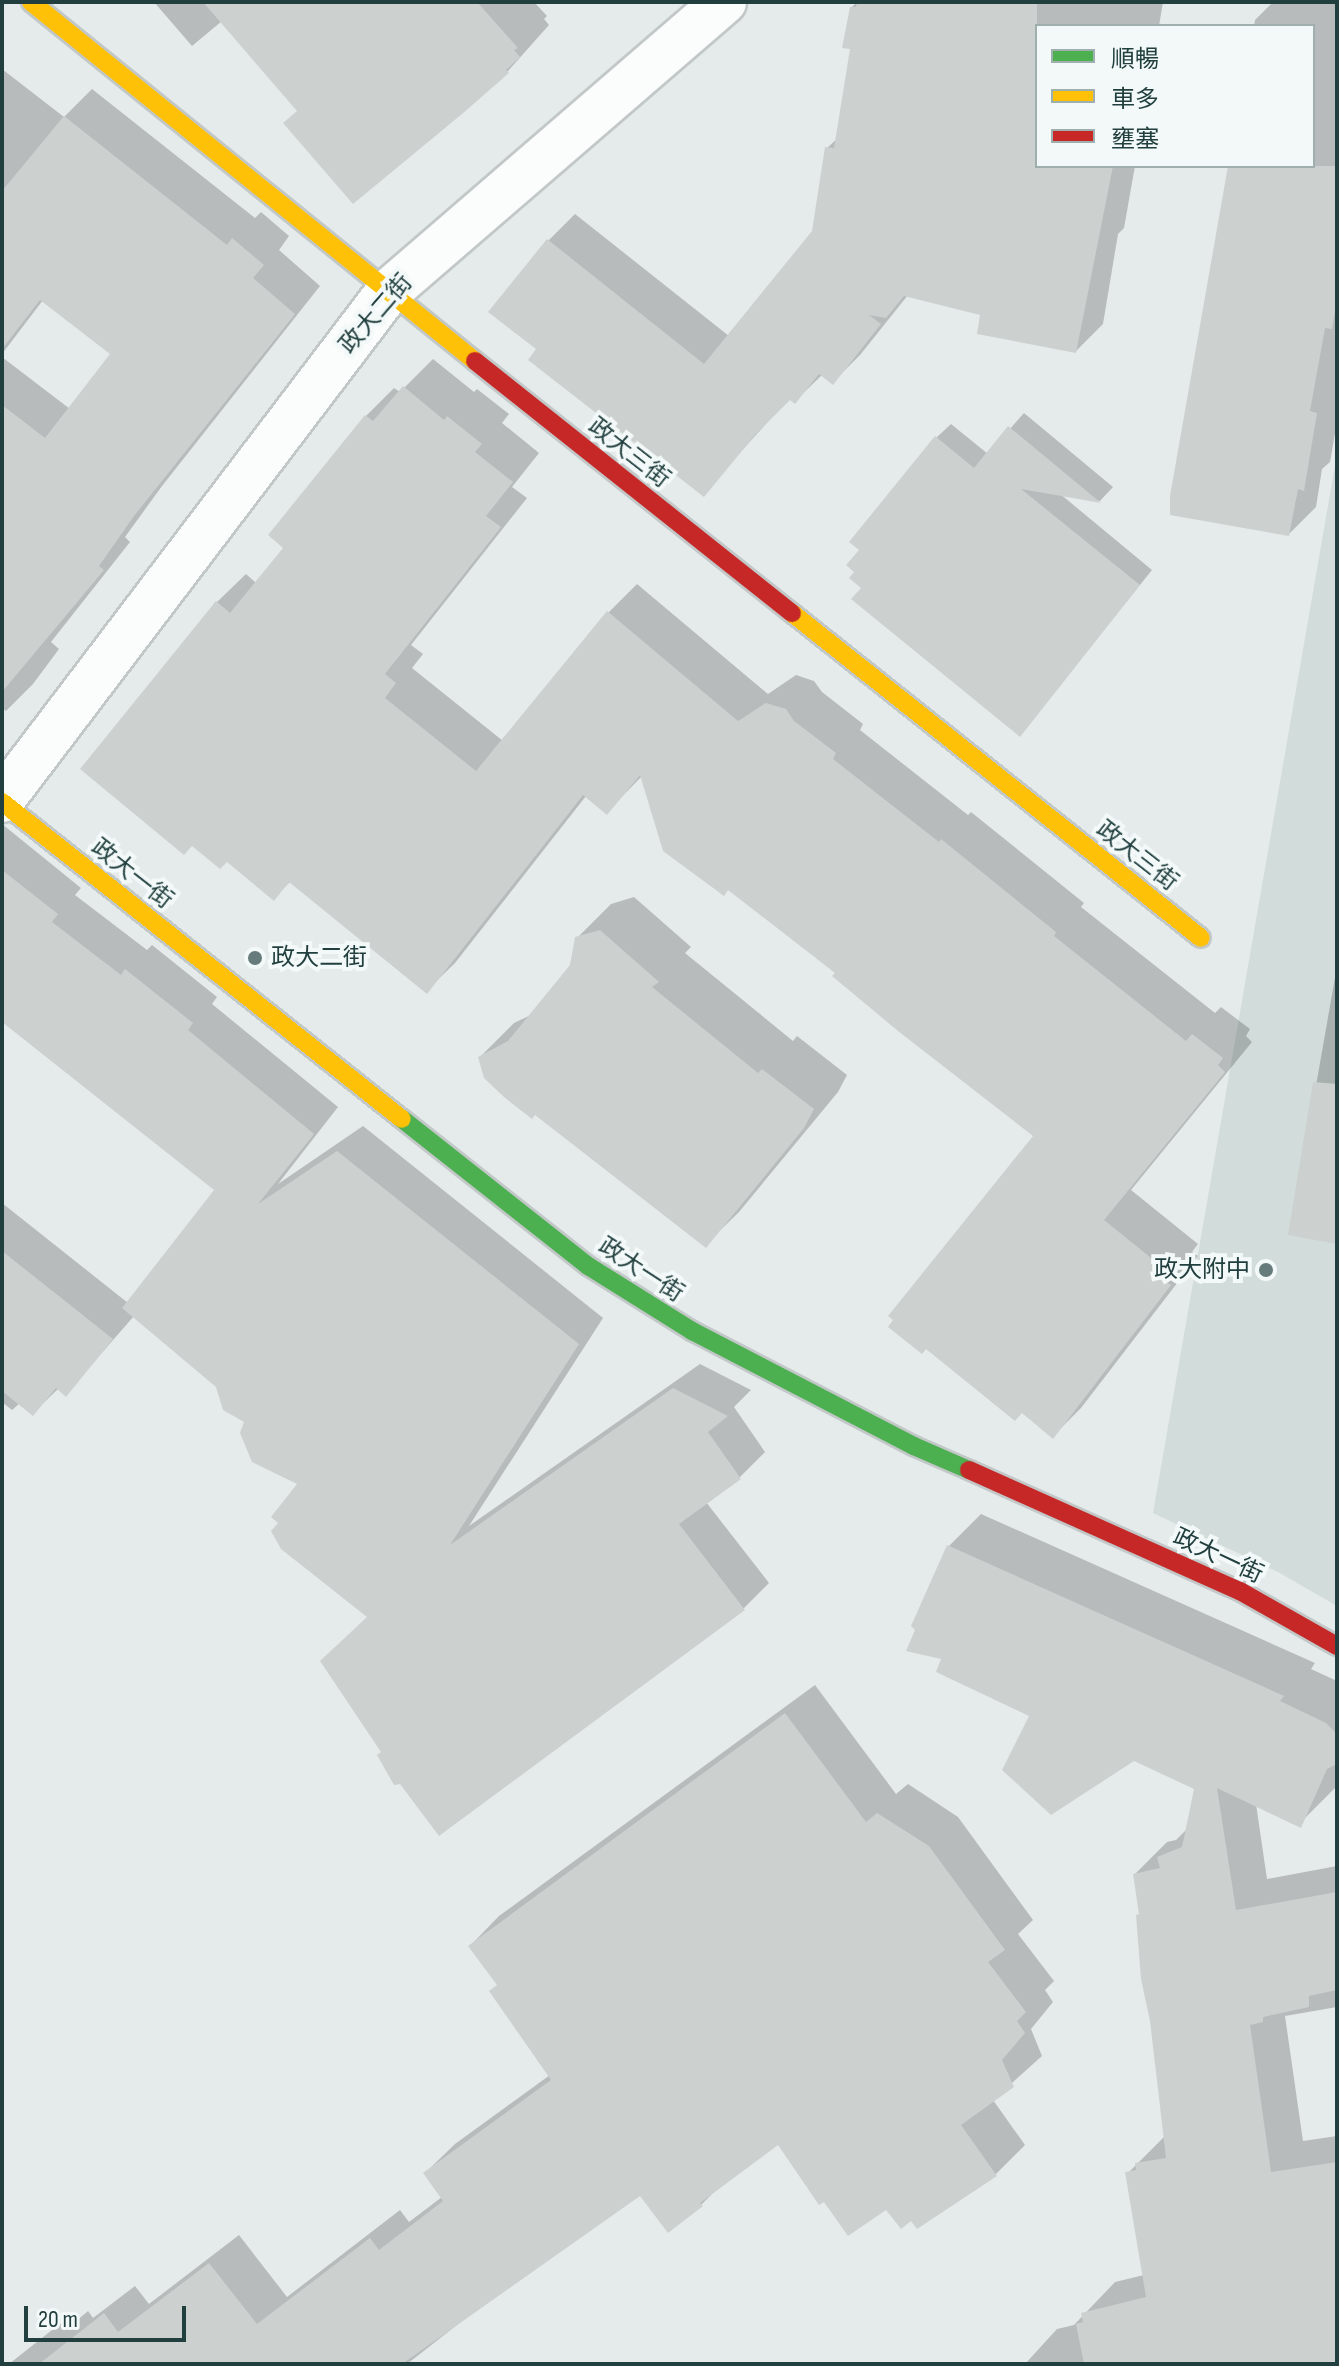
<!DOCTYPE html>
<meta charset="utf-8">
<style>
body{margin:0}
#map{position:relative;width:1339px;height:2366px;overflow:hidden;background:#e5eaea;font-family:"Sofia Sans Condensed","Noto Sans TC",sans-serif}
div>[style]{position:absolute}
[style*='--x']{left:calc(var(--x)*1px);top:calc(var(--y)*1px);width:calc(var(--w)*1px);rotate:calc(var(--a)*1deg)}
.built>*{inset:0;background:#d2dcdb}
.shadow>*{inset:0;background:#0003}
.building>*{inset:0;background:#ccd1d0}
.roads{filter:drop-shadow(2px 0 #c2c7c7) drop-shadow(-2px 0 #c2c7c7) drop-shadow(0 2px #c2c7c7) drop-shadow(0 -2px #c2c7c7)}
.street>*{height:44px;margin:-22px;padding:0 22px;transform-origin:22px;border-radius:22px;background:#fbfcfc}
.fast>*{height:18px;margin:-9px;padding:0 9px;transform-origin:9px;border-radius:9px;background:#4caf50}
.slow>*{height:18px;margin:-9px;padding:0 9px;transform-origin:9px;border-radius:9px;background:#ffc107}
.jam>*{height:18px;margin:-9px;padding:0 9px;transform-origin:9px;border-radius:9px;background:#c62828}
.dots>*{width:22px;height:22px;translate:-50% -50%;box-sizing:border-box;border:4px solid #f3f9f8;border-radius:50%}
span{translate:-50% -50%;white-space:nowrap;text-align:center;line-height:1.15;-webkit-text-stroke:8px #f3f9f8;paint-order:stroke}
.street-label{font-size:24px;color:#213f3f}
.poi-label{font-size:24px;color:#213f3f}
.left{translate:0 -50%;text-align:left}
.right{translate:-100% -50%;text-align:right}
.frame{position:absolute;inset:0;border:4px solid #213f3f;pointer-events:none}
.legend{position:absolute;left:1035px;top:24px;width:280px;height:144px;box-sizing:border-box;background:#f3f9f8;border:2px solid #9fafae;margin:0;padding:10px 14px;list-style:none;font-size:24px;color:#213f3f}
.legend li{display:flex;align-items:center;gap:16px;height:40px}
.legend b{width:40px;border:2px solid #9fafae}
.scale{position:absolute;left:24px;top:2306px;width:162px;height:36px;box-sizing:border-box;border:4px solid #213f3f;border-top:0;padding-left:10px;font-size:24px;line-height:28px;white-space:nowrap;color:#213f3f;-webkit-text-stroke:6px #f3f9f8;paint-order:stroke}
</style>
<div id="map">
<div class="built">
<i style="clip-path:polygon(1337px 454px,1337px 1606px,1278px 1572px,1153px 1513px)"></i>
</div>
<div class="shadow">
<i style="clip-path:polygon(154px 2px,534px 2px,547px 16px,544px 19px,549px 25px,508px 71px,461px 113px,299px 110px,222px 21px,192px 46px)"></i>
<i style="clip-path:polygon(857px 2px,1163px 2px,1159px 26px,1037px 26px,1037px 166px,1135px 166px,1124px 228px,1118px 234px,1103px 324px,1076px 351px,982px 314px,908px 295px,860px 355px,833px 382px,823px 374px,795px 401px,790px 397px,703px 494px,539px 349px,548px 241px,575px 214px,729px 336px,814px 232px,827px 148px,838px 138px,853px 48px,851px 8px)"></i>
<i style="clip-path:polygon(1273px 2px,1337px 3px,1337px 422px,1330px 462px,1322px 469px,1316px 507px,1289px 534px,1230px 166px,1313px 166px,1313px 26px,1254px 26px,1255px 20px)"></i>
<i style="clip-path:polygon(2px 69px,64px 117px,92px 89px,255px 218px,261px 212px,289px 236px,279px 250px,320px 286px,162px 486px,125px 537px,130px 542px,51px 642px,59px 649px,33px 684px,6px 711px,2px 708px,2px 357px,70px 409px,112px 353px,43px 300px,2px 354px)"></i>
<i style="clip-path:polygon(433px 359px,474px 392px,477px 389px,509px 414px,502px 423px,539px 453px,512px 487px,527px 498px,411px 645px,423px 654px,412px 668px,503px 741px,609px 612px,637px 584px,768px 694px,796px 675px,814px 681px,822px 692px,863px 724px,860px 730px,968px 815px,971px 812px,1084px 903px,1081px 907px,1215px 1013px,1221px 1007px,1250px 1029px,1246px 1036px,1252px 1042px,1131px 1190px,1198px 1244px,1192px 1252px,1198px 1256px,1081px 1408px,1053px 1436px,1036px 1136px,838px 973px,642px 776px,607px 812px,586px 796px,455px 963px,426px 991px,291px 881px,273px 898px,217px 602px,246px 574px,256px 583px,286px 547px,366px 416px,394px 388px,400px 392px)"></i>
<i style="clip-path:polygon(1024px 413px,1113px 487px,1100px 501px,1059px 493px,1152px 570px,1020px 734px,863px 587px,936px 438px,951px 424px,988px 454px)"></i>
<i style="clip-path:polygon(2px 824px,81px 888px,75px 895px,147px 950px,152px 945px,217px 997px,212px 1004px,338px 1107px,278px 1184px,363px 1126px,603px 1318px,469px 1526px,700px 1364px,751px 1390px,734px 1407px,765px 1452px,740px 1477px,706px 1502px,769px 1583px,744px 1608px,439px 1833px,383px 1751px,369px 1616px,300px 1483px,217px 1386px,134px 1316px,66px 1394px,59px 1388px,33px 1413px,20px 1403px,12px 1410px,2px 1402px,2px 1203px,128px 1303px,217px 1190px,2px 1021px)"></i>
<i style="clip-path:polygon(634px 897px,691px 947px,685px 953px,793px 1041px,797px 1036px,847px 1075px,838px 1092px,739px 1212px,705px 1245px,480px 1057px,514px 1023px,533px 1014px,571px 966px,577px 938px,611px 904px)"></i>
<i style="clip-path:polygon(1337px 966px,1337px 1242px,1290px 1234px)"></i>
<i style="clip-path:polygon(981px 1514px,1315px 1663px,1311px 1669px,1337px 1681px,1336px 1787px,1304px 1819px,1256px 1804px,1267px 1879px,1337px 1866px,1337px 2007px,1285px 2016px,1303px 2141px,1337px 2136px,1337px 2364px,1025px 2364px,1057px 2329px,1074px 2325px,1115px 2282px,1144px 2275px,1128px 2173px,1165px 2136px,1135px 1874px,1167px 1842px,1176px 1840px,1188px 1828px,1196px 1787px,1032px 1715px,944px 1657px,949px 1546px)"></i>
<i style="clip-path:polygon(815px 1685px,896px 1794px,908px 1784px,958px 1817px,1033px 1920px,1018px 1934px,1054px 1981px,1045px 1990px,1053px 2002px,1031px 2029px,1042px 2056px,993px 2100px,1025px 2145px,995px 2175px,912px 2218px,779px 2143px,722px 2184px,701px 2205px,640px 2193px,512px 2282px,407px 2364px,9px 2364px,71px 2315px,75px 2322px,88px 2311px,93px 2318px,135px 2286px,149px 2304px,239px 2235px,287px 2297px,400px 2210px,409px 2222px,442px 2197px,425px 2173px,455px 2144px,550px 2075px,498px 1984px,470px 1946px,499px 1916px)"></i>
</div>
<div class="building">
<i style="clip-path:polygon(203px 2px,477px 2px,518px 48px,514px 50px,520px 57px,506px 70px,509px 73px,462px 114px,353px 204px,283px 123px,297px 111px)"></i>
<i style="clip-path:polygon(857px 2px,1037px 2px,1037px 166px,1113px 166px,1076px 353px,977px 334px,980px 315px,904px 296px,886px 318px,869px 315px,881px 324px,833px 385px,819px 374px,795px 404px,790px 400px,755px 435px,704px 497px,528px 360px,536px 349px,488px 312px,547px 239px,704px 364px,812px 231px,825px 147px,834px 148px,850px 49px,842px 48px,850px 7px,856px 7px)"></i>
<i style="clip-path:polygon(64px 116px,227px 245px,232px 238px,264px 265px,253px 278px,295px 314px,134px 516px,99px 566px,104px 570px,2px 692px,2px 405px,45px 438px,110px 354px,40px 300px,2px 349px,2px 191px)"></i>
<i style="clip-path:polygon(1228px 166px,1337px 166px,1337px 299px,1332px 329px,1325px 328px,1310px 411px,1317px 413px,1304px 491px,1298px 489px,1289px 536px,1170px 515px,1170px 496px)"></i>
<i style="clip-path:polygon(403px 386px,444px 420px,447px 416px,482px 444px,475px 452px,513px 482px,486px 516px,501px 527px,385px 674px,396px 683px,385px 698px,476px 771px,607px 611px,738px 721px,766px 703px,786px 709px,794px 721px,836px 753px,833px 759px,939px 842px,941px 839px,1056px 932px,1054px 936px,1186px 1041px,1192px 1034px,1223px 1058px,1218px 1065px,1225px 1072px,1104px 1220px,1171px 1274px,1165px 1281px,1171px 1285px,1053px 1439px,1022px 1413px,1015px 1421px,926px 1349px,922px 1354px,888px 1327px,893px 1320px,888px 1316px,1033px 1136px,898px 1031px,832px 976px,835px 973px,728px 890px,724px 896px,663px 851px,640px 775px,607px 815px,583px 795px,427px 994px,289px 882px,274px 901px,227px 862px,220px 869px,192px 846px,184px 855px,80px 769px,216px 601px,230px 613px,283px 548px,268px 535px,365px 415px,373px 421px)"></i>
<i style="clip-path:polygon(1008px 426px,1101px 503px,1021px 489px,1140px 585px,1020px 737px,851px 599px,861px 588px,849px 578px,854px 572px,846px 565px,859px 550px,849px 542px,935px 436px,974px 468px)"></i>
<i style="clip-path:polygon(2px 870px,58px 914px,52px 922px,121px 975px,125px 969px,193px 1023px,188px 1030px,314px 1134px,258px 1204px,337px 1151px,579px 1344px,450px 1545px,673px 1388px,728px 1416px,708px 1432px,741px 1479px,679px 1524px,745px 1610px,439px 1836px,400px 1784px,394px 1785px,377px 1755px,381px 1752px,320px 1661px,367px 1617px,281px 1549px,271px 1531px,278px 1523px,271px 1517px,297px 1484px,252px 1462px,240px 1433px,244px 1422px,223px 1410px,216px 1387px,122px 1308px,214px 1190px,2px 1022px)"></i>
<i style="clip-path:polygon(600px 930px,659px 982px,652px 987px,758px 1073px,762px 1069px,814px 1109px,804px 1128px,706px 1248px,535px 1115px,532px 1119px,504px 1097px,484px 1078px,478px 1057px,508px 1041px,570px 965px,575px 937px)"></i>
<i style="clip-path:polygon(1313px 1082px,1337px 1084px,1337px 1244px,1288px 1235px)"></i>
<i style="clip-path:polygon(2px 1251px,113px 1339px,66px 1397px,56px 1388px,33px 1416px,2px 1391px)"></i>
<i style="clip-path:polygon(947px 1545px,1284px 1696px,1280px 1701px,1326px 1723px,1337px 1734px,1337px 1764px,1327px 1769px,1301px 1828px,1217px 1788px,1236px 1910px,1337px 1892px,1337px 1990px,1309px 1996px,1309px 2007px,1263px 2017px,1263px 2022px,1250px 2025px,1271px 2172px,1337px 2162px,1337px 2364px,1084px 2364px,1076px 2324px,1083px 2322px,1081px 2313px,1146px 2297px,1125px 2172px,1136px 2170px,1135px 2163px,1166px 2158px,1150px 2021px,1141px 1979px,1136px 1915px,1139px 1914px,1133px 1874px,1160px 1868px,1157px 1857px,1182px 1847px,1194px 1789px,1134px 1761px,1051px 1815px,1002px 1770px,1029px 1716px,936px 1672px,941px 1659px,906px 1651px,915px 1630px,911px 1626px)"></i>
<i style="clip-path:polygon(785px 1713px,866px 1822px,877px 1813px,929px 1846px,1005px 1950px,988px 1962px,1026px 2012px,1017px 2021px,1025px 2033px,1002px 2060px,1014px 2087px,961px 2125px,997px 2176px,917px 2229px,911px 2221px,901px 2229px,886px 2210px,848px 2236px,824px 2202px,819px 2205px,778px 2145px,700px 2203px,703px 2206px,668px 2233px,640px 2196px,402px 2364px,39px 2364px,104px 2313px,118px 2332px,209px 2263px,257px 2324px,370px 2238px,379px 2250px,443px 2201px,423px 2173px,551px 2080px,489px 1991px,497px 1985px,468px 1946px)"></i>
</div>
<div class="roads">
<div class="street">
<i style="--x:2;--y:800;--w:638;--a:-52.77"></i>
<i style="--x:388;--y:292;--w:444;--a:-40.8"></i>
</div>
<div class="fast">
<i style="--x:402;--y:1119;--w:237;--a:38.3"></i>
<i style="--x:588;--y:1266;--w:123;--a:32"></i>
<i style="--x:692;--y:1331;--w:250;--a:27.4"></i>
<i style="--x:914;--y:1446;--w:60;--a:23.6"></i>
</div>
<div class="slow">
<i style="--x:31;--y:2;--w:571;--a:38.96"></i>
<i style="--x:792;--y:613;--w:522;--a:38.47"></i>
<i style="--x:2;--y:802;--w:510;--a:38.4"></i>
</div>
<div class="jam">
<i style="--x:475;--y:361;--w:405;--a:38.5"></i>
<i style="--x:969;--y:1470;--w:297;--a:24.1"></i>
<i style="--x:1240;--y:1591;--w:112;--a:29.6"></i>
</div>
</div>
<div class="dots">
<i style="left:255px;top:958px;background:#667b7b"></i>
<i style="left:1266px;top:1270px;background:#667b7b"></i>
</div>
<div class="street-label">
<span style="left:376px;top:314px;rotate:-49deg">政大二街</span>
<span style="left:629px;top:453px;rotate:38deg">政大三街</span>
<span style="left:1137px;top:856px;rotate:38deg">政大三街</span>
<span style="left:132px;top:874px;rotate:38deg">政大一街</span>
<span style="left:641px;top:1270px;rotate:33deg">政大一街</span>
<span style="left:1218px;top:1556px;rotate:25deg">政大一街</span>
</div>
<div class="poi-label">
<span class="left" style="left:271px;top:958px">政大二街</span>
<span class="right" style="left:1250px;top:1270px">政大附中</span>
</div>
<div class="frame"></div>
<ul class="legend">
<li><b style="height:10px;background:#4caf50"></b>順暢</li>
<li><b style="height:10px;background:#ffc107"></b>車多</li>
<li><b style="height:10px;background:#c62828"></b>壅塞</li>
</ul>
<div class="scale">20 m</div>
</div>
